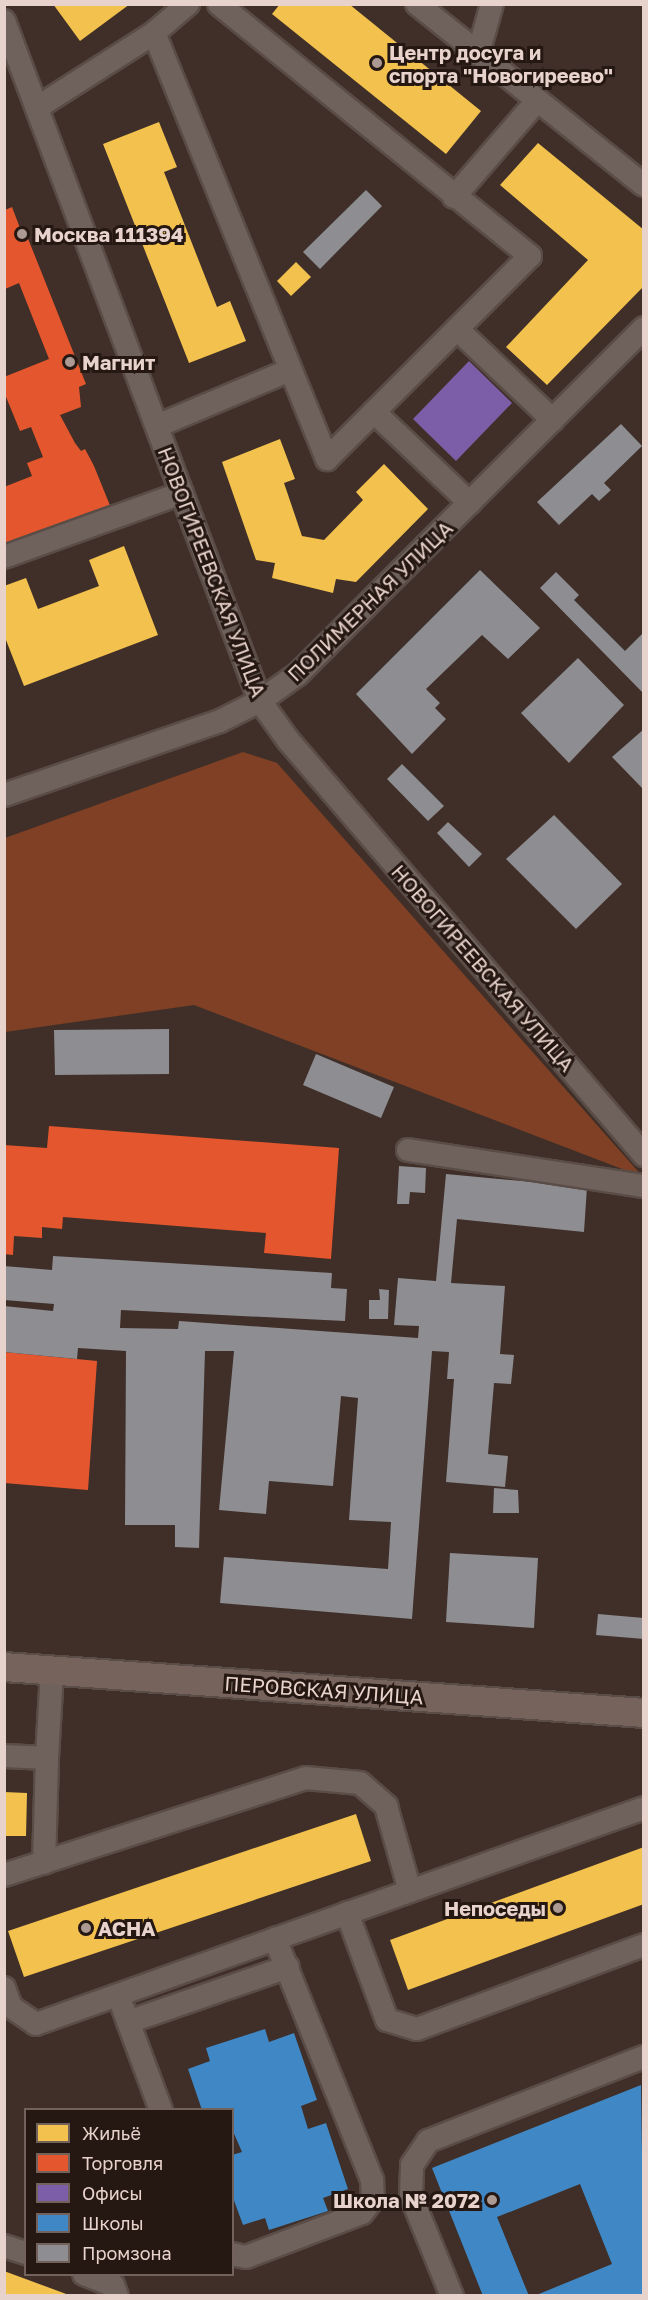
<!DOCTYPE html>
<meta charset="utf-8">
<style>
body{margin:0}
#map{position:relative;width:648px;height:2300px;overflow:hidden;background:#3f2f28;font-family:"Golos Text",sans-serif}
div>[style]{position:absolute}
[style*='--x']{left:calc(var(--x)*1px);top:calc(var(--y)*1px);width:calc(var(--w)*1px);rotate:calc(var(--a)*1deg)}
.green>*{inset:0;background:#7f4025}
.homes>*{inset:0;background:#f2c14e}
.shops>*{inset:0;background:#e4572e}
.offices>*{inset:0;background:#7b5ea7}
.schools>*{inset:0;background:#3f88c5}
.industry>*{inset:0;background:#8d8d92}
.roads{filter:drop-shadow(2px 0 #5a4c46) drop-shadow(-2px 0 #5a4c46) drop-shadow(0 2px #5a4c46) drop-shadow(0 -2px #5a4c46)}
.minor>*{height:22px;margin:-11px;padding:0 11px;transform-origin:11px;border-radius:11px;background:#6f625d}
.major>*{height:28px;margin:-14px;padding:0 14px;transform-origin:14px;border-radius:14px;background:#76635b}
.dots>*{width:16px;height:16px;translate:-50% -50%;box-sizing:border-box;border:3px solid #251712;border-radius:50%}
span{translate:-50% -50%;white-space:nowrap;text-align:center;line-height:1.15;-webkit-text-stroke:6px #251712;paint-order:stroke}
.poi-label{font-size:20px;color:#e7d3cb;font-weight:700}
.left{translate:0 -50%;text-align:left}
.right{translate:-100% -50%;text-align:right}
.street-label{font-size:20px;color:#e7d3cb}
.frame{position:absolute;inset:0;border:6px solid #e7d3cb;pointer-events:none}
.legend{position:absolute;left:24px;top:2108px;width:210px;height:168px;box-sizing:border-box;background:#251712;border:2px solid #73625c;margin:0;padding:8px 10px;list-style:none;font-size:18px;color:#e7d3cb}
.legend li{display:flex;align-items:center;gap:12px;height:30px}
.legend b{width:30px;border:2px solid #73625c}
</style>
<div id="map">
<div class="green">
<i style="clip-path:polygon(243px 752px,277px 763px,643px 1177px,194px 1005px,5px 1032px,5px 838px)"></i>
</div>
<div class="homes">
<i style="clip-path:polygon(53px 4px,130px 4px,80px 41px)"></i>
<i style="clip-path:polygon(280px 4px,349px 4px,481px 111px,446px 154px,272px 14px)"></i>
<i style="clip-path:polygon(159px 122px,177px 167px,164px 172px,217px 307px,230px 301px,246px 341px,189px 363px,103px 144px)"></i>
<i style="clip-path:polygon(538px 143px,644px 230px,644px 286px,547px 385px,506px 347px,588px 260px,500px 185px)"></i>
<i style="clip-path:polygon(296px 262px,311px 277px,291px 296px,277px 281px)"></i>
<i style="clip-path:polygon(280px 439px,295px 479px,284px 483px,302px 536px,324px 540px,363px 500px,356px 492px,384px 464px,428px 509px,356px 582px,336px 579px,333px 593px,272px 578px,275px 563px,256px 560px,222px 462px)"></i>
<i style="clip-path:polygon(124px 546px,158px 635px,24px 686px,4px 635px,4px 586px,26px 578px,38px 609px,99px 586px,89px 560px)"></i>
<i style="clip-path:polygon(4px 1792px,27px 1793px,26px 1836px,4px 1836px)"></i>
<i style="clip-path:polygon(356px 1814px,371px 1861px,24px 1977px,8px 1931px)"></i>
<i style="clip-path:polygon(644px 1847px,644px 1904px,408px 1990px,390px 1940px)"></i>
<i style="clip-path:polygon(4px 2271px,69px 2295px,69px 2296px,4px 2296px)"></i>
</div>
<div class="shops">
<i style="clip-path:polygon(12px 207px,20px 228px,23px 226px,86px 384px,79px 387px,81px 407px,60px 415px,75px 443px,81px 451px,85px 449px,94px 466px,111px 508px,4px 550px,4px 487px,32px 476px,27px 463px,43px 457px,31px 427px,20px 431px,4px 392px,4px 377px,49px 359px,19px 283px,5px 289px,5px 210px)"></i>
<i style="clip-path:polygon(49px 1126px,339px 1148px,331px 1259px,264px 1253px,266px 1233px,63px 1217px,62px 1229px,42px 1227px,42px 1238px,14px 1236px,13px 1255px,4px 1254px,4px 1145px,47px 1148px)"></i>
<i style="clip-path:polygon(4px 1352px,97px 1361px,88px 1490px,4px 1483px)"></i>
</div>
<div class="offices">
<i style="clip-path:polygon(469px 361px,512px 403px,456px 461px,413px 419px)"></i>
</div>
<div class="schools">
<i style="clip-path:polygon(265px 2029px,269px 2042px,294px 2033px,317px 2100px,301px 2106px,308px 2129px,326px 2123px,348px 2189px,323px 2198px,328px 2211px,269px 2230px,265px 2218px,243px 2225px,232px 2195px,232px 2155px,242px 2152px,232px 2129px,232px 2110px,202px 2110px,188px 2069px,210px 2061px,206px 2048px)"></i>
<i style="clip-path:polygon(641px 2085px,644px 2296px,534px 2296px,612px 2264px,580px 2184px,497px 2217px,529px 2296px,483px 2296px,432px 2168px)"></i>
</div>
<div class="industry">
<i style="clip-path:polygon(366px 190px,382px 206px,320px 269px,303px 252px)"></i>
<i style="clip-path:polygon(621px 424px,642px 446px,604px 483px,611px 490px,599px 501px,592px 494px,559px 525px,537px 502px)"></i>
<i style="clip-path:polygon(480px 570px,540px 628px,508px 659px,482px 635px,426px 689px,440px 703px,435px 708px,446px 719px,412px 754px,356px 694px)"></i>
<i style="clip-path:polygon(556px 572px,579px 595px,574px 600px,625px 651px,644px 632px,644px 694px,540px 588px)"></i>
<i style="clip-path:polygon(578px 658px,624px 705px,569px 763px,521px 713px)"></i>
<i style="clip-path:polygon(644px 729px,644px 790px,612px 757px)"></i>
<i style="clip-path:polygon(402px 764px,444px 806px,428px 821px,387px 779px)"></i>
<i style="clip-path:polygon(554px 815px,622px 884px,576px 929px,506px 859px)"></i>
<i style="clip-path:polygon(448px 822px,482px 854px,469px 867px,437px 833px)"></i>
<i style="clip-path:polygon(169px 1029px,169px 1074px,55px 1075px,54px 1030px)"></i>
<i style="clip-path:polygon(316px 1054px,394px 1087px,381px 1118px,303px 1085px)"></i>
<i style="clip-path:polygon(399px 1166px,426px 1168px,425px 1193px,410px 1192px,409px 1204px,397px 1204px)"></i>
<i style="clip-path:polygon(446px 1174px,587px 1187px,584px 1232px,457px 1219px,451px 1283px,505px 1286px,500px 1354px,514px 1355px,511px 1384px,494px 1383px,488px 1454px,508px 1456px,505px 1487px,446px 1482px,454px 1379px,447px 1379px,449px 1352px,432px 1351px,412px 1619px,220px 1603px,224px 1557px,388px 1569px,391px 1522px,349px 1520px,358px 1398px,341px 1396px,333px 1486px,269px 1481px,266px 1514px,219px 1510px,234px 1351px,205px 1351px,199px 1548px,175px 1547px,175px 1525px,125px 1525px,126px 1351px,78px 1348px,77px 1359px,4px 1352px,4px 1306px,53px 1311px,54px 1304px,4px 1300px,4px 1266px,52px 1270px,53px 1256px,332px 1273px,331px 1288px,347px 1289px,345px 1321px,121px 1310px,120px 1328px,178px 1329px,179px 1321px,418px 1338px,419px 1326px,394px 1325px,398px 1278px,436px 1281px)"></i>
<i style="clip-path:polygon(379px 1289px,389px 1290px,388px 1319px,369px 1319px,369px 1300px,380px 1300px)"></i>
<i style="clip-path:polygon(494px 1488px,518px 1490px,519px 1513px,493px 1513px)"></i>
<i style="clip-path:polygon(450px 1553px,538px 1558px,534px 1628px,446px 1622px)"></i>
<i style="clip-path:polygon(598px 1614px,644px 1618px,644px 1639px,596px 1635px)"></i>
</div>
<div class="roads">
<div class="minor">
<i style="--x:188;--y:4;--w:45;--a:139.5"></i>
<i style="--x:154;--y:33;--w:460;--a:67.9"></i>
<i style="--x:327;--y:459;--w:287;--a:-45"></i>
<i style="--x:530;--y:256;--w:400;--a:-141"></i>
<i style="--x:417;--y:4;--w:290;--a:38.6"></i>
<i style="--x:4;--y:21;--w:727;--a:69.37"></i>
<i style="--x:260;--y:701;--w:48;--a:54.3"></i>
<i style="--x:288;--y:740;--w:547;--a:49.38"></i>
<i style="--x:478;--y:54;--w:52;--a:-74.4"></i>
<i style="--x:38;--y:107;--w:138;--a:-32.5"></i>
<i style="--x:454;--y:197;--w:127;--a:-49.2"></i>
<i style="--x:457;--y:329;--w:132;--a:43.5"></i>
<i style="--x:374;--y:412;--w:132;--a:43.5"></i>
<i style="--x:157;--y:426;--w:144;--a:-22.8"></i>
<i style="--x:4;--y:557;--w:189;--a:-19.8"></i>
<i style="--x:4;--y:795;--w:228;--a:-18.9"></i>
<i style="--x:220;--y:721;--w:45;--a:-26.6"></i>
<i style="--x:260;--y:701;--w:47;--a:-35.4"></i>
<i style="--x:298;--y:674;--w:489;--a:-45"></i>
<i style="--x:408;--y:1150;--w:239;--a:8.7"></i>
<i style="--x:4;--y:1756;--w:43;--a:2.7"></i>
<i style="--x:47;--y:1758;--w:105;--a:91.6"></i>
<i style="--x:47;--y:1758;--w:87;--a:-86.7"></i>
<i style="--x:4;--y:1875;--w:317;--a:-17.8"></i>
<i style="--x:306;--y:1778;--w:54;--a:5.3"></i>
<i style="--x:360;--y:1783;--w:35;--a:41"></i>
<i style="--x:386;--y:1806;--w:88;--a:74.2"></i>
<i style="--x:347;--y:1913;--w:114;--a:69.5"></i>
<i style="--x:387;--y:2020;--w:31;--a:17"></i>
<i style="--x:417;--y:2029;--w:242;--a:-20.3"></i>
<i style="--x:4;--y:1988;--w:20;--a:70"></i>
<i style="--x:11;--y:2007;--w:30;--a:34"></i>
<i style="--x:36;--y:2024;--w:645;--a:-19.56"></i>
<i style="--x:123;--y:2008;--w:109;--a:69.6"></i>
<i style="--x:128;--y:2022;--w:169;--a:-19"></i>
<i style="--x:4;--y:2246;--w:23;--a:18"></i>
<i style="--x:232;--y:2254;--w:14;--a:12"></i>
<i style="--x:246;--y:2257;--w:124;--a:-20.8"></i>
<i style="--x:362;--y:2213;--w:18;--a:-52"></i>
<i style="--x:373;--y:2199;--w:19;--a:-93"></i>
<i style="--x:372;--y:2180;--w:260;--a:-111.9"></i>
<i style="--x:84;--y:2274;--w:31;--a:21"></i>
<i style="--x:113;--y:2285;--w:12;--a:70"></i>
<i style="--x:452;--y:2296;--w:108;--a:-112.3"></i>
<i style="--x:411;--y:2196;--w:31;--a:-88"></i>
<i style="--x:412;--y:2165;--w:29;--a:-56"></i>
<i style="--x:428;--y:2141;--w:232;--a:-21.3"></i>
</div>
<div class="major">
<i style="--x:4;--y:1667;--w:642;--a:4.11"></i>
</div>
</div>
<div class="dots">
<i style="left:377px;top:63px;background:#ac9a92"></i>
<i style="left:22px;top:234px;background:#ac9a92"></i>
<i style="left:70px;top:362px;background:#ac9a92"></i>
<i style="left:558px;top:1908px;background:#ac9a92"></i>
<i style="left:86px;top:1928px;background:#ac9a92"></i>
<i style="left:492px;top:2200px;background:#ac9a92"></i>
</div>
<div class="poi-label">
<span class="left" style="left:389px;top:64px">Центр досуга и<br>спорта "Новогиреево"</span>
<span class="left" style="left:34px;top:234px">Москва 111394</span>
<span class="left" style="left:82px;top:362px">Магнит</span>
<span class="right" style="left:546px;top:1908px">Непоседы</span>
<span class="left" style="left:98px;top:1928px">АСНА</span>
<span class="right" style="left:480px;top:2200px">Школа № 2072</span>
</div>
<div class="street-label">
<span style="left:212px;top:572px;rotate:69deg">НОВОГИРЕЕВСКАЯ УЛИЦА</span>
<span style="left:370px;top:601px;rotate:-44deg">ПОЛИМЕРНАЯ УЛИЦА</span>
<span style="left:483px;top:968px;rotate:49deg">НОВОГИРЕЕВСКАЯ УЛИЦА</span>
<span style="left:324px;top:1690px;rotate:4deg">ПЕРОВСКАЯ УЛИЦА</span>
</div>
<div class="frame"></div>
<ul class="legend">
<li><b style="height:16px;background:#f2c14e"></b>Жильё</li>
<li><b style="height:16px;background:#e4572e"></b>Торговля</li>
<li><b style="height:16px;background:#7b5ea7"></b>Офисы</li>
<li><b style="height:16px;background:#3f88c5"></b>Школы</li>
<li><b style="height:16px;background:#8d8d92"></b>Промзона</li>
</ul>
</div>
